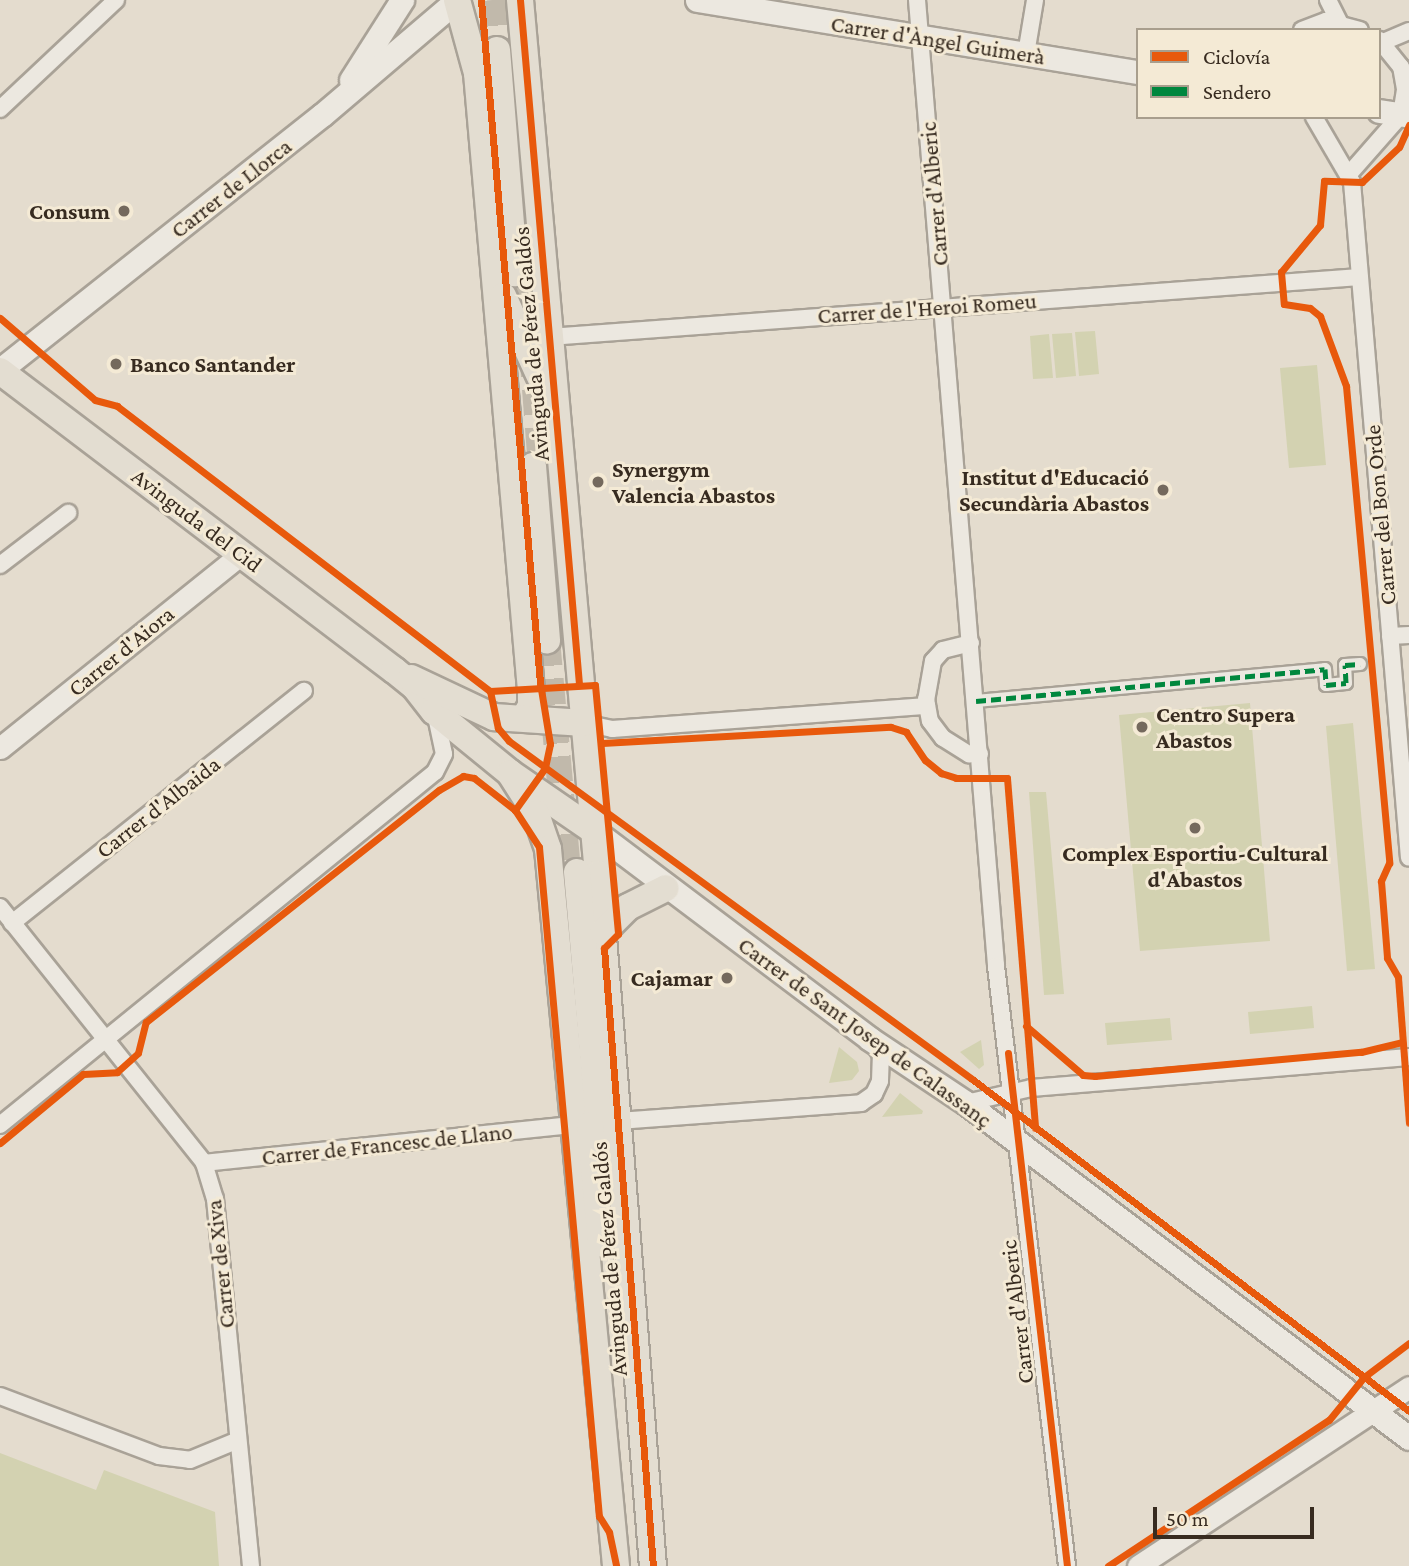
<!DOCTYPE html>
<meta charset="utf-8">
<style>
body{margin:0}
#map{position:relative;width:1409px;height:1566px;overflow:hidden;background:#e4dcce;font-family:"Crimson Pro",serif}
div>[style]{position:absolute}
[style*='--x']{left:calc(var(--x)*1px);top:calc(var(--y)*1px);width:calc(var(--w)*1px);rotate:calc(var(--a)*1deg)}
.green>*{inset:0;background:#d3d2b1}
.primary-tunnel>*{height:26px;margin-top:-13px;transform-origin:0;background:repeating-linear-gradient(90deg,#c1b9ab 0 26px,transparent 0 39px)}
.roads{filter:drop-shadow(2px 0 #a9a297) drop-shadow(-2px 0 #a9a297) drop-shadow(0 2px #a9a297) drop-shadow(0 -2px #a9a297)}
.pedestrian>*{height:12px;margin:-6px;padding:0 6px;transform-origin:6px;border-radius:6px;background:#ece8e0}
.minor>*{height:16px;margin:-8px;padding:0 8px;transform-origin:8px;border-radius:8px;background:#ece8e0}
.tertiary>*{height:21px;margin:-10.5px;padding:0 10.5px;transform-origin:10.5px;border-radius:10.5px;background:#ece8e0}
.secondary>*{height:23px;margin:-11.5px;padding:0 11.5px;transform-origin:11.5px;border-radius:11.5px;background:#ece8e0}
.primary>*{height:26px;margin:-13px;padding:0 13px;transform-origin:13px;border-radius:13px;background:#e3ddd1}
.quiet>*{height:5px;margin-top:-2.5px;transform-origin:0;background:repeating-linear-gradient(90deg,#00873e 0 10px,transparent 0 15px)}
.cycleway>*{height:7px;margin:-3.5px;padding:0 3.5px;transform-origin:3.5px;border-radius:3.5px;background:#e8590c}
.dots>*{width:19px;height:19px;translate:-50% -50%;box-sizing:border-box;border:4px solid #f4ead5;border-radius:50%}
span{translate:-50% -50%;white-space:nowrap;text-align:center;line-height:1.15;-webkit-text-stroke:6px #f4ead5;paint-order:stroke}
.street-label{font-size:23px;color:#372b20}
.poi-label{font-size:23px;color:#372b20;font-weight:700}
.right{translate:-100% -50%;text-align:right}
.left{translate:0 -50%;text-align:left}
.legend{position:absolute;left:1136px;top:28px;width:245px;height:91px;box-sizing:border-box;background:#f4ead5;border:2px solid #a89e8d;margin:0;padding:9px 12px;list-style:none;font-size:21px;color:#372b20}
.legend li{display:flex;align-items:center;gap:14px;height:35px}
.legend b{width:35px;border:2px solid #a89e8d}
.scale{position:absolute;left:1153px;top:1507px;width:161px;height:32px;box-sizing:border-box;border:4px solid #372b20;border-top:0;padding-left:9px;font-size:21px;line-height:24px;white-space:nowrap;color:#372b20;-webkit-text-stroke:5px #f4ead5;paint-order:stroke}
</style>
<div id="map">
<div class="green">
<i style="clip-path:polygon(1095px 331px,1099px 374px,1079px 376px,1075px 332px)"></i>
<i style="clip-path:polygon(1072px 333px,1076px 376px,1056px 378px,1052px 334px)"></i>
<i style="clip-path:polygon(1049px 334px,1053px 378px,1033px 379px,1030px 336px)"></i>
<i style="clip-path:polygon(1317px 365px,1326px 465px,1289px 468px,1280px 368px)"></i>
<i style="clip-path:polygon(1250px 703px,1270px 941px,1140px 951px,1119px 715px)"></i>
<i style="clip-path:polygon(1353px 723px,1375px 969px,1347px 971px,1326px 726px)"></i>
<i style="clip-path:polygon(1029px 792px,1046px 792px,1064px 994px,1044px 995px)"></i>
<i style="clip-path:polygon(1312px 1006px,1314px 1028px,1250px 1034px,1248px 1012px)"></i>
<i style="clip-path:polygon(1170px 1018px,1172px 1040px,1107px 1045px,1105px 1023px)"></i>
<i style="clip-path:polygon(981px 1040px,984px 1065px,979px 1069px,960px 1052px)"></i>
<i style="clip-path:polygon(839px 1047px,857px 1062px,859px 1071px,852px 1080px,829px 1083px)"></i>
<i style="clip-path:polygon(900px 1093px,923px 1111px,922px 1114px,882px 1117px)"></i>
<i style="clip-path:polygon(0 1453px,96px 1490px,104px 1470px,215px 1512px,219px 1566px,0 1566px)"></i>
</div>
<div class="primary-tunnel">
<i style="--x:492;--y:0;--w:50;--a:84.3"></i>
<i style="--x:526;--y:272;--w:194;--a:85.6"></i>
<i style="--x:547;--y:640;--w:233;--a:84.8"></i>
</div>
<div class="roads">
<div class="pedestrian">
<i style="--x:976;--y:701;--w:350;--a:-5.2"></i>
<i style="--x:1325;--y:669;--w:16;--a:86"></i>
<i style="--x:1326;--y:685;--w:20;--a:-6"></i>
<i style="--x:1346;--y:683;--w:18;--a:-93"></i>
<i style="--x:1345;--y:665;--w:15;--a:-4"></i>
</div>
<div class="minor">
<i style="--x:917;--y:0;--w:969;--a:85.32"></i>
<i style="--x:996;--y:966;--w:604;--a:83.25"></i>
<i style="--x:1328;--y:0;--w:27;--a:63"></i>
<i style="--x:1302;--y:30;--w:26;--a:-21"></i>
<i style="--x:1326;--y:21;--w:35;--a:15"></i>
<i style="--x:1383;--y:42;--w:28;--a:-23"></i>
<i style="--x:1026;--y:54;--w:55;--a:-80.5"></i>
<i style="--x:0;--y:109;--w:159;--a:-43.2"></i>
<i style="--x:1314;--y:117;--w:75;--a:59.7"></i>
<i style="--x:1352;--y:182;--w:678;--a:85.18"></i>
<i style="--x:1350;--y:173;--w:77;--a:-48.7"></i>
<i style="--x:1401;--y:115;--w:26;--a:-81"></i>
<i style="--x:1405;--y:89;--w:22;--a:-100"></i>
<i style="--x:1401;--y:67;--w:35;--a:-129"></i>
<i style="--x:517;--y:318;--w:28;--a:38"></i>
<i style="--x:539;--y:335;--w:10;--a:11"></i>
<i style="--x:549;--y:337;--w:813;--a:-4.23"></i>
<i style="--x:0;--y:565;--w:86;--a:-37.4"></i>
<i style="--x:1390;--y:636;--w:19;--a:-3"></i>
<i style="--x:971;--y:643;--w:29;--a:166"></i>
<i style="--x:943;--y:650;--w:15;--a:132"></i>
<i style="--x:933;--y:661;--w:39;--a:100"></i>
<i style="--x:926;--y:699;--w:22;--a:80"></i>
<i style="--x:930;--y:721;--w:21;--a:53"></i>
<i style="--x:943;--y:738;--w:31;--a:32"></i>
<i style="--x:969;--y:754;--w:11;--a:0"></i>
<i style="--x:584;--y:723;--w:29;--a:12"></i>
<i style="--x:612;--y:729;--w:316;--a:-4.2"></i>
<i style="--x:0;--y:907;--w:327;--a:51.4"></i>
<i style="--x:204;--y:1163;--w:38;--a:73"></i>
<i style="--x:215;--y:1199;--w:369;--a:84.4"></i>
<i style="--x:12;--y:923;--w:373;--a:-38.5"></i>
<i style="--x:966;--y:1103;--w:67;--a:-13"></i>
<i style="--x:1031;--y:1088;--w:379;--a:-4.7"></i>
<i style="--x:618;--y:1121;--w:244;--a:-4.2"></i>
<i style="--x:861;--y:1103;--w:16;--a:-35"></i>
<i style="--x:874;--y:1094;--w:14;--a:-65"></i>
<i style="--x:880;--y:1081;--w:26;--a:-88"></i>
<i style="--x:881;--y:1055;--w:13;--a:-122"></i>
<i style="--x:0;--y:1125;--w:560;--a:-39.06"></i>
<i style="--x:435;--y:772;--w:20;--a:-63"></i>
<i style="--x:444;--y:754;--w:39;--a:-102"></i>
<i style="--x:204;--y:1163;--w:369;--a:-5.9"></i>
<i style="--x:0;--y:1396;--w:170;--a:20.7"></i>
<i style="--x:159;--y:1456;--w:31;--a:7"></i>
<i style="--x:190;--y:1460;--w:52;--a:-22.6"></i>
</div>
<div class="tertiary">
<i style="--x:0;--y:748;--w:309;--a:-38.8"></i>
<i style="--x:1138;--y:1566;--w:325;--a:-33.4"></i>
</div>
<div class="secondary">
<i style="--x:697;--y:0;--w:447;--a:9.3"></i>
<i style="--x:351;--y:80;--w:95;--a:-57.5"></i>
<i style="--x:1379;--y:111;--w:30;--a:9"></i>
<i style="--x:0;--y:370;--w:411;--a:-38.4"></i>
<i style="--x:322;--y:115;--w:177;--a:-40.4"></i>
<i style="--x:593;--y:830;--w:347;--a:37"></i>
<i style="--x:870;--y:1039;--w:115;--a:33.7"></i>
<i style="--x:966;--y:1103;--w:555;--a:37.1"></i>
</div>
<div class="primary">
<i style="--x:457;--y:0;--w:76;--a:74.7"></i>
<i style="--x:477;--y:73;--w:619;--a:85"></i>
<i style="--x:531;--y:690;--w:16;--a:90"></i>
<i style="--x:531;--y:706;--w:14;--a:120"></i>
<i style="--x:520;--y:0;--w:877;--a:84.9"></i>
<i style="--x:598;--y:874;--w:694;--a:85.46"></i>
<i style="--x:497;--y:50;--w:224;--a:85.4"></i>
<i style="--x:503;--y:296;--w:106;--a:65.4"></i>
<i style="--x:0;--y:371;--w:495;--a:37.2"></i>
<i style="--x:394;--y:670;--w:27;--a:39"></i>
<i style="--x:415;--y:687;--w:31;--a:52"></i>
<i style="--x:434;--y:711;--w:98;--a:39.2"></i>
<i style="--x:510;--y:773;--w:101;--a:34.5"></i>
<i style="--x:533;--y:466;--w:175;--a:85.4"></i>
<i style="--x:411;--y:678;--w:92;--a:25.2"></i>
<i style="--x:494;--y:717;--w:90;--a:3.8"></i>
<i style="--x:510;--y:773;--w:49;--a:57.6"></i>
<i style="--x:536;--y:814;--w:37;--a:71"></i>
<i style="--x:548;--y:849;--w:720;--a:84.58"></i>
<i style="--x:577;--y:872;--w:273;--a:85"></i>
<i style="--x:603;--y:932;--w:35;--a:-45"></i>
<i style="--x:628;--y:907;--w:42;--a:-26.6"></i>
<i style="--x:590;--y:1125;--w:119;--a:84.7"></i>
</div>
</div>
<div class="quiet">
<i style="--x:976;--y:701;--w:350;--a:-5.2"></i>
<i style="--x:1325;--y:669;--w:16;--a:86"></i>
<i style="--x:1326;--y:685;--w:20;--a:-6"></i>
<i style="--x:1346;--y:683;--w:18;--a:-93"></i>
<i style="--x:1345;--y:665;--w:15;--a:-4"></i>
</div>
<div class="cycleway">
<i style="--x:481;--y:0;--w:686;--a:85.06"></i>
<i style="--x:540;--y:683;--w:62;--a:80.7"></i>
<i style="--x:550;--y:744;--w:25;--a:102"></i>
<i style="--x:545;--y:768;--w:52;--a:125.5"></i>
<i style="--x:520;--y:0;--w:687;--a:85.07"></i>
<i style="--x:1409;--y:125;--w:24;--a:114"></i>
<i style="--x:1399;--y:147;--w:51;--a:136.6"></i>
<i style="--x:1362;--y:182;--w:38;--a:-178"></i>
<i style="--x:1324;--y:181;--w:44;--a:95.2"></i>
<i style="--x:1320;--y:225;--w:61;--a:129.7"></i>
<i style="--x:1281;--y:272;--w:32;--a:85"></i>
<i style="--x:1284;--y:304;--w:26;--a:9"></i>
<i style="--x:1310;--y:308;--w:13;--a:39"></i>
<i style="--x:1320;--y:316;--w:75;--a:69.6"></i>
<i style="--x:1346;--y:386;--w:479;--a:84.8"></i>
<i style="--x:1389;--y:863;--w:20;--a:114"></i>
<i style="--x:1381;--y:881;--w:77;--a:85.5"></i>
<i style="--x:1387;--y:958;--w:22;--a:60"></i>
<i style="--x:1398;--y:977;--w:146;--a:85.7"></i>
<i style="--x:0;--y:318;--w:125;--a:40.8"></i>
<i style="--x:95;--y:400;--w:23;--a:15"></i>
<i style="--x:117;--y:406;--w:469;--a:37.4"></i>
<i style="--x:490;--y:691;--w:105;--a:-3.3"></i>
<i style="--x:595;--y:685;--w:250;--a:84.7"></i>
<i style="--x:618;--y:934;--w:20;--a:135"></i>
<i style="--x:604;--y:948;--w:620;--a:85.47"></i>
<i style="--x:490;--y:691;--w:38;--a:78"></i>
<i style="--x:498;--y:728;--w:17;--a:50"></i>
<i style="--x:509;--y:741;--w:573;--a:36.13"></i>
<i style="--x:972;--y:1079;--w:549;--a:37.22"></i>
<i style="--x:602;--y:743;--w:289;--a:-3.2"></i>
<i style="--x:891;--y:727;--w:16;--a:18"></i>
<i style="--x:906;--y:732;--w:34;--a:56"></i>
<i style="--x:925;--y:760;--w:21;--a:39"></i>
<i style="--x:941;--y:773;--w:16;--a:18"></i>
<i style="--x:956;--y:778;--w:51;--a:0"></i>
<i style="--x:1007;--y:778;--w:351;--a:85.4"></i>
<i style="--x:1026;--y:1026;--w:75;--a:40.7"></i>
<i style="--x:1083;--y:1075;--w:12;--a:5"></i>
<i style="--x:1095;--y:1076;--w:267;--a:-5.2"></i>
<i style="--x:1361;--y:1052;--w:42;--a:-13.7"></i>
<i style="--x:1008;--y:1053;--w:516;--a:83.44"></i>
<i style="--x:0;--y:1143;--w:108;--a:-39.7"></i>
<i style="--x:83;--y:1074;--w:34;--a:-3"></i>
<i style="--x:117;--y:1072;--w:28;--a:-42"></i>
<i style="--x:138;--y:1053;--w:32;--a:-76"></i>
<i style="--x:146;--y:1022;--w:374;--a:-38.4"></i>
<i style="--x:439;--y:790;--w:28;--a:-30"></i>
<i style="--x:463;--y:776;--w:11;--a:10"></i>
<i style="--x:474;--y:778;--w:52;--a:38"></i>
<i style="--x:515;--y:810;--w:44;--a:57"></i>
<i style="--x:539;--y:847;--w:672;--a:84.88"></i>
<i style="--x:599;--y:1516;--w:19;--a:58"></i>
<i style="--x:609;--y:1532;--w:35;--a:78"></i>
<i style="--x:1108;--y:1566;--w:265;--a:-33.5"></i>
<i style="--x:1329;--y:1420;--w:55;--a:-50.9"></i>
<i style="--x:1364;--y:1377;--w:56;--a:-37.1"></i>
</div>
<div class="dots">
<i style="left:124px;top:211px;background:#74695d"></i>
<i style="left:116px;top:364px;background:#74695d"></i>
<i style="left:598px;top:482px;background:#74695d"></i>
<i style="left:1163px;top:490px;background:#74695d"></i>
<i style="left:1142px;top:727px;background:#74695d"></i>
<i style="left:1195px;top:828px;background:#74695d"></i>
<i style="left:727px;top:978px;background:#74695d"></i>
</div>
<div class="street-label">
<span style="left:938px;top:40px;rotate:9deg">Carrer d'Àngel Guimerà</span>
<span style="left:231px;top:188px;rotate:-38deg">Carrer de Llorca</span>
<span style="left:934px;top:194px;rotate:-95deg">Carrer d'Alberic</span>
<span style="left:927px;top:308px;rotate:-4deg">Carrer de l'Heroi Romeu</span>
<span style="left:531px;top:344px;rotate:-95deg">Avinguda de Pérez Galdós</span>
<span style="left:1380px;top:515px;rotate:-95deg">Carrer del Bon Orde</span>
<span style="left:197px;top:520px;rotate:37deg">Avinguda del Cid</span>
<span style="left:121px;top:651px;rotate:-39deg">Carrer d'Aiora</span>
<span style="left:158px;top:807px;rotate:-38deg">Carrer d'Albaida</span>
<span style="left:865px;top:1032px;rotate:36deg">Carrer de Sant Josep de Calassanç</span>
<span style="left:387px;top:1144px;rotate:-6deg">Carrer de Francesc de Llano</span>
<span style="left:609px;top:1259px;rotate:-95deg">Avinguda de Pérez Galdós</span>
<span style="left:220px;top:1264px;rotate:-96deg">Carrer de Xiva</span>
<span style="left:1017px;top:1312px;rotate:-97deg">Carrer d'Alberic</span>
</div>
<div class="poi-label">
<span class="right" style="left:110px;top:211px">Consum</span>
<span class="left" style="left:130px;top:364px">Banco Santander</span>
<span class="left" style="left:612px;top:482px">Synergym<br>Valencia Abastos</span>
<span class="right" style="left:1149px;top:490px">Institut d'Educació<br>Secundària Abastos</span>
<span class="left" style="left:1156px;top:727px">Centro Supera<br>Abastos</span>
<span style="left:1195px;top:866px">Complex Esportiu-Cultural<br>d'Abastos</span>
<span class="right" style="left:713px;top:978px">Cajamar</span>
</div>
<ul class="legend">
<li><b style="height:9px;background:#e8590c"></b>Ciclovía</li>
<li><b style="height:9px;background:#00873e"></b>Sendero</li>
</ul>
<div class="scale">50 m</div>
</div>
